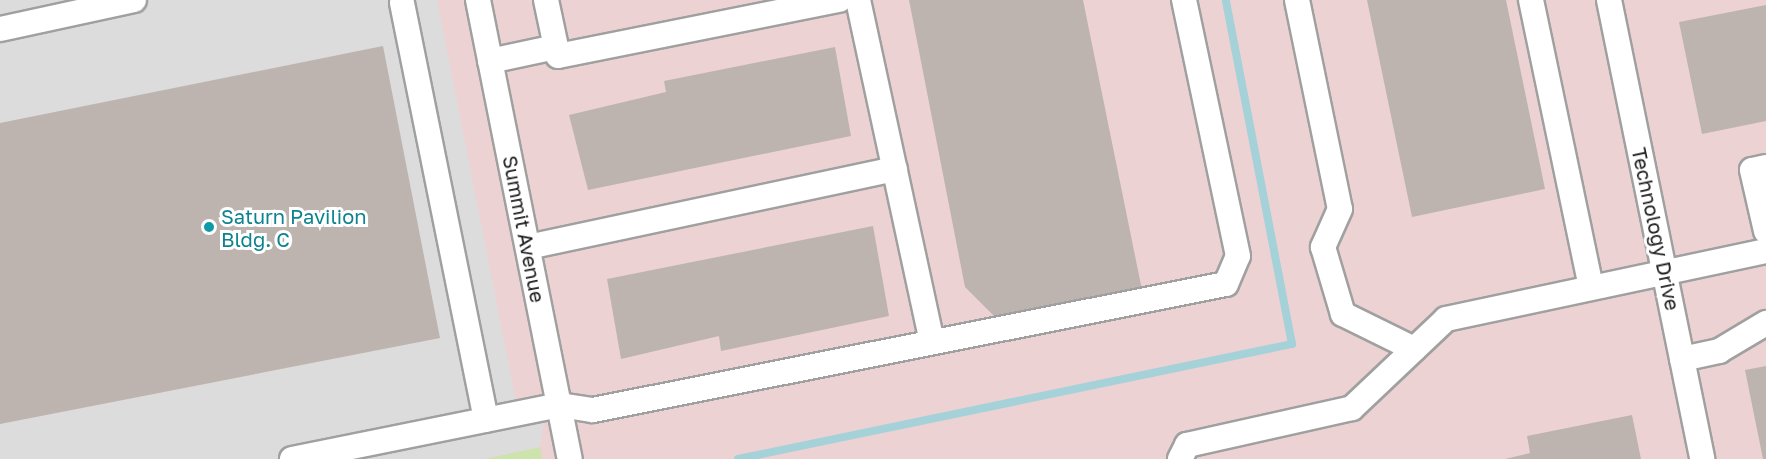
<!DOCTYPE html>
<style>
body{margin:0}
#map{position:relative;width:1766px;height:459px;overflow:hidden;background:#ede8e2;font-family:"Golos Text",sans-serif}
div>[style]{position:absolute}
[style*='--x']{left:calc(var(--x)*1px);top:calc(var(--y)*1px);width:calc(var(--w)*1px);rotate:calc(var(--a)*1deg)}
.commercial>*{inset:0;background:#edd2d3}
.grass>*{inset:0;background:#cce4ab}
.parking>*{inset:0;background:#dcdcdc}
.stream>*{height:8px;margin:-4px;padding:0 4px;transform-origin:4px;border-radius:4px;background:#a5d1d8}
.building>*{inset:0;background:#bdb4af}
.roads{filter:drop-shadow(2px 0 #a0a0a0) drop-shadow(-2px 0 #a0a0a0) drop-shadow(0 2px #a0a0a0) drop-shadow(0 -2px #a0a0a0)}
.minor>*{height:24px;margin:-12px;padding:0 12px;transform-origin:12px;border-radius:12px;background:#fff}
.dots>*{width:16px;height:16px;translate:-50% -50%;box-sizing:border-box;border:3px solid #fff;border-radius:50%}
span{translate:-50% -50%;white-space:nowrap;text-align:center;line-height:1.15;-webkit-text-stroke:6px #fff;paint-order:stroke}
.culture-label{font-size:20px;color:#0d838f}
.left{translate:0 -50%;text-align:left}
.street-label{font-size:20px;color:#1c1c1c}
</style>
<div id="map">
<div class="commercial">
<i style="clip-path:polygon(0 0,1766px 0,1766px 459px,0 459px)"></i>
</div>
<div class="grass">
<i style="clip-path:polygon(540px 447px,542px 459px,484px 459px)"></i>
</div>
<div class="parking">
<i style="clip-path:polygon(0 0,437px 0,521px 427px,544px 423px,540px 447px,484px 459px,0 459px,0 424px,439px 338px,0 123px)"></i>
</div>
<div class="stream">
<i style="--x:738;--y:459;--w:566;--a:-11.73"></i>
<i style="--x:1292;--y:344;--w:350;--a:-100.9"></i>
</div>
<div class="building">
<i style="clip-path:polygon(909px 0,1083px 0,1143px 295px,1000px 322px,965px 287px)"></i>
<i style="clip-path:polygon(1367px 0,1506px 0,1545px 189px,1412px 217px)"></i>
<i style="clip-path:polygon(1766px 5px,1766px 121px,1702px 134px,1679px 22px)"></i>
<i style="clip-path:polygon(383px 46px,440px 338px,0 424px,0 123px)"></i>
<i style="clip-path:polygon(835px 47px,851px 136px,588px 190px,569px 115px,666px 92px,664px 81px)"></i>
<i style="clip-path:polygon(873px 226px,889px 316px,721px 351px,719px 336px,621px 359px,607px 279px)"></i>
<i style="clip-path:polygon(1766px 366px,1766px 459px,1763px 459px,1745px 370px)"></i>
<i style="clip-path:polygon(1632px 415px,1641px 459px,1505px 459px,1530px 453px,1527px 436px)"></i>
</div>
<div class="roads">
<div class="minor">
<i style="--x:478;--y:0;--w:468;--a:78.7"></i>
<i style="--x:858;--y:0;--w:350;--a:77.8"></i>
<i style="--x:1297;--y:0;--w:213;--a:78.4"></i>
<i style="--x:1340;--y:209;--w:42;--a:114.1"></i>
<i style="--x:1323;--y:247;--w:70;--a:73.4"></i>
<i style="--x:1343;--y:314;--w:79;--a:26.2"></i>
<i style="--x:1531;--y:0;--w:293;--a:78.2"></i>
<i style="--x:1609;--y:0;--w:468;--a:78.5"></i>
<i style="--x:402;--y:3;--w:425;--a:78.6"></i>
<i style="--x:0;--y:29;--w:137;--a:-12.2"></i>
<i style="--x:556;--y:47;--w:9;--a:77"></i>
<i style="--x:558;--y:56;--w:287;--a:-11.3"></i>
<i style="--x:490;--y:61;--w:67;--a:-12"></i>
<i style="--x:556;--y:47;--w:48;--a:-102"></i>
<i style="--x:1766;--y:167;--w:14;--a:168"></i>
<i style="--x:1752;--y:170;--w:63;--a:77.1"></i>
<i style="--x:528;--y:247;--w:375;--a:-12"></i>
<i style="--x:1682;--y:359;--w:38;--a:-12"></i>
<i style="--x:1719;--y:351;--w:55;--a:-30.8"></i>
<i style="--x:292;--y:459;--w:273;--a:-11.4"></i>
<i style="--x:560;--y:405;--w:33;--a:9"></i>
<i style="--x:593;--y:410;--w:645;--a:-11.26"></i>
<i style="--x:1226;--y:284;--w:30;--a:-67"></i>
<i style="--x:1238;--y:256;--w:262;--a:-101.9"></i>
<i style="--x:1180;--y:459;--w:16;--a:-63"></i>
<i style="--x:1187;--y:445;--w:169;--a:-12.6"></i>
<i style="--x:1352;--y:408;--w:129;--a:-43.4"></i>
<i style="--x:1446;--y:319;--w:327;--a:-12"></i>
</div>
</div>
<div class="dots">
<i style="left:209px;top:227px;background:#0f9aa8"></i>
</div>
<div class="culture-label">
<span class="left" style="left:221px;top:228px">Saturn Pavilion<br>Bldg. C</span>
</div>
<div class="street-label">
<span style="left:524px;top:229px;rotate:79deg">Summit Avenue</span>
<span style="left:1656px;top:229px;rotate:78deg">Technology Drive</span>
</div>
</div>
